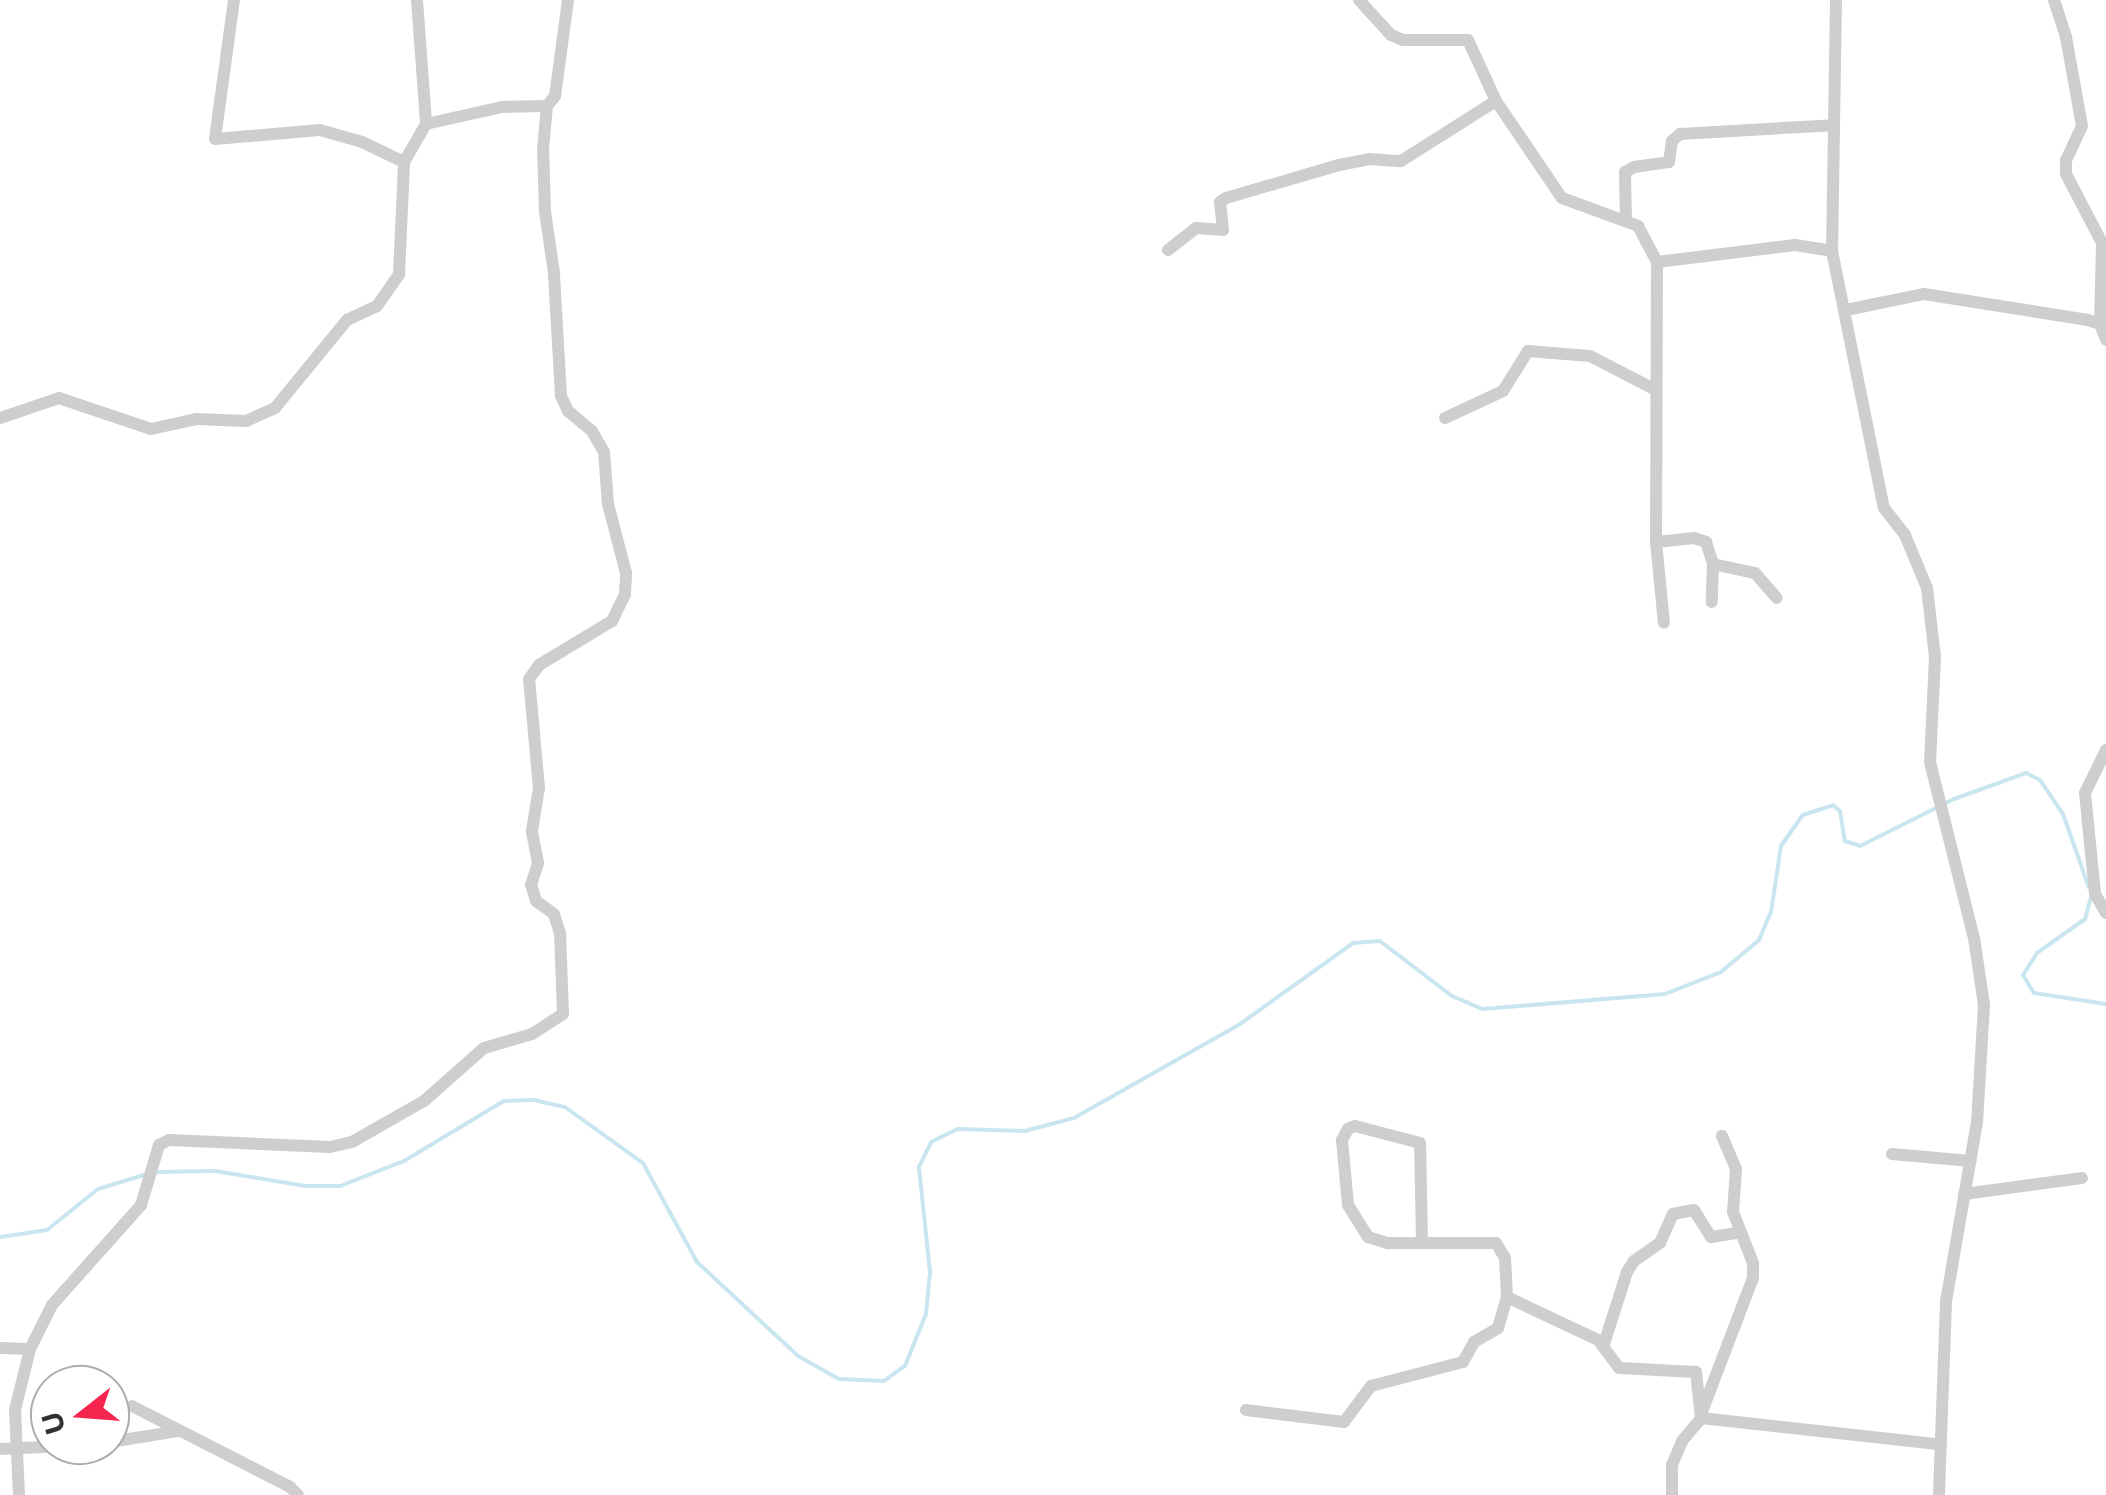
<!DOCTYPE html>
<style>
body{margin:0}
#map{position:relative;width:2106px;height:1495px;overflow:hidden;background:#fff;font-family:Montserrat,sans-serif}
div>[style]{position:absolute}
[style*='--x']{left:calc(var(--x)*1px);top:calc(var(--y)*1px);width:calc(var(--w)*1px);rotate:calc(var(--a)*1deg)}
.stream>*{height:4px;margin:-2px;padding:0 2px;transform-origin:2px;border-radius:2px;background:#c9e6f0}
.minor>*{height:12px;margin:-6px;padding:0 6px;transform-origin:6px;border-radius:6px;background:#cecece}
span{translate:-50% -50%;white-space:nowrap;text-align:center;line-height:1.15;-webkit-text-stroke:10px #fff;paint-order:stroke}
.north{position:absolute;left:30px;top:1365px;width:100px;height:100px;box-sizing:border-box;background:#fff;border:2px solid #adadad;border-radius:50%;rotate:253deg;font-size:28px;font-weight:700;line-height:40px;text-align:center;color:#313131}
.north::after{content:'';display:block;margin:auto;width:35px;height:45px;background:#f62550;clip-path:polygon(50% 0,100% 100%,50% 72%,0 100%)}
</style>
<div id="map">
<div class="stream">
<i style="--x:2091;--y:897;--w:23;--a:105"></i>
<i style="--x:2085;--y:919;--w:59;--a:144.7"></i>
<i style="--x:2037;--y:953;--w:26;--a:122"></i>
<i style="--x:2023;--y:975;--w:21;--a:59"></i>
<i style="--x:2034;--y:993;--w:73;--a:8.7"></i>
<i style="--x:156;--y:1172;--w:59;--a:-1"></i>
<i style="--x:215;--y:1171;--w:92;--a:9.4"></i>
<i style="--x:306;--y:1186;--w:34;--a:0"></i>
<i style="--x:340;--y:1186;--w:69;--a:-21.3"></i>
<i style="--x:404;--y:1161;--w:117;--a:-31"></i>
<i style="--x:504;--y:1101;--w:30;--a:-2"></i>
<i style="--x:534;--y:1100;--w:32;--a:13"></i>
<i style="--x:565;--y:1107;--w:96;--a:35.7"></i>
<i style="--x:643;--y:1163;--w:113;--a:61.4"></i>
<i style="--x:697;--y:1262;--w:138;--a:42.9"></i>
<i style="--x:798;--y:1356;--w:47;--a:29.3"></i>
<i style="--x:839;--y:1379;--w:45;--a:2.5"></i>
<i style="--x:884;--y:1381;--w:26;--a:-36"></i>
<i style="--x:905;--y:1366;--w:56;--a:-68"></i>
<i style="--x:926;--y:1314;--w:42;--a:-84.6"></i>
<i style="--x:930;--y:1272;--w:106;--a:-96"></i>
<i style="--x:919;--y:1167;--w:28;--a:-64"></i>
<i style="--x:931;--y:1142;--w:30;--a:-26"></i>
<i style="--x:958;--y:1129;--w:67;--a:1.7"></i>
<i style="--x:1025;--y:1131;--w:51;--a:-14.9"></i>
<i style="--x:1074;--y:1118;--w:191;--a:-29.5"></i>
<i style="--x:1240;--y:1024;--w:139;--a:-35.6"></i>
<i style="--x:1353;--y:943;--w:27;--a:-4"></i>
<i style="--x:1380;--y:941;--w:91;--a:37.4"></i>
<i style="--x:1452;--y:996;--w:34;--a:23"></i>
<i style="--x:1483;--y:1009;--w:183;--a:-4.7"></i>
<i style="--x:1665;--y:994;--w:60;--a:-21.4"></i>
<i style="--x:1721;--y:972;--w:50;--a:-40.1"></i>
<i style="--x:1759;--y:940;--w:30;--a:-67"></i>
<i style="--x:1771;--y:912;--w:67;--a:-81.4"></i>
<i style="--x:1781;--y:846;--w:38;--a:-55"></i>
<i style="--x:1803;--y:815;--w:32;--a:-18"></i>
<i style="--x:1833;--y:805;--w:9;--a:41"></i>
<i style="--x:1840;--y:811;--w:30;--a:81"></i>
<i style="--x:1845;--y:841;--w:16;--a:18"></i>
<i style="--x:1860;--y:846;--w:105;--a:-26.6"></i>
<i style="--x:1954;--y:799;--w:77;--a:-19.9"></i>
<i style="--x:2026;--y:773;--w:16;--a:27"></i>
<i style="--x:2040;--y:780;--w:41;--a:55.9"></i>
<i style="--x:2063;--y:814;--w:78;--a:70.6"></i>
<i style="--x:0;--y:1237;--w:48;--a:-8.5"></i>
<i style="--x:47;--y:1230;--w:65;--a:-38.8"></i>
<i style="--x:98;--y:1189;--w:51;--a:-17"></i>
</div>
<div class="minor">
<i style="--x:234;--y:0;--w:140;--a:97.8"></i>
<i style="--x:215;--y:139;--w:105;--a:-4.9"></i>
<i style="--x:320;--y:130;--w:44;--a:15.9"></i>
<i style="--x:362;--y:142;--w:47;--a:25.5"></i>
<i style="--x:417;--y:0;--w:124;--a:85.8"></i>
<i style="--x:1359;--y:0;--w:47;--a:47.6"></i>
<i style="--x:1391;--y:35;--w:13;--a:23"></i>
<i style="--x:1403;--y:40;--w:65;--a:0"></i>
<i style="--x:1468;--y:40;--w:67;--a:65.3"></i>
<i style="--x:1496;--y:101;--w:117;--a:55.8"></i>
<i style="--x:1562;--y:198;--w:81;--a:20.2"></i>
<i style="--x:1638;--y:226;--w:41;--a:62.2"></i>
<i style="--x:1657;--y:262;--w:139;--a:-7"></i>
<i style="--x:1795;--y:245;--w:37;--a:9"></i>
<i style="--x:1836;--y:0;--w:251;--a:90.9"></i>
<i style="--x:1832;--y:251;--w:262;--a:78.6"></i>
<i style="--x:1884;--y:508;--w:34;--a:52"></i>
<i style="--x:1905;--y:535;--w:57;--a:67.5"></i>
<i style="--x:1927;--y:588;--w:69;--a:83.4"></i>
<i style="--x:1935;--y:657;--w:105;--a:92.7"></i>
<i style="--x:1930;--y:762;--w:181;--a:76"></i>
<i style="--x:1974;--y:938;--w:68;--a:81.5"></i>
<i style="--x:1984;--y:1005;--w:117;--a:93.4"></i>
<i style="--x:1977;--y:1122;--w:183;--a:99.8"></i>
<i style="--x:1946;--y:1302;--w:193;--a:92.1"></i>
<i style="--x:2054;--y:0;--w:39;--a:72"></i>
<i style="--x:2066;--y:37;--w:90;--a:79.8"></i>
<i style="--x:2082;--y:126;--w:38;--a:115"></i>
<i style="--x:2066;--y:160;--w:14;--a:90"></i>
<i style="--x:2066;--y:174;--w:78;--a:62.4"></i>
<i style="--x:2102;--y:243;--w:81;--a:91.4"></i>
<i style="--x:1626;--y:220;--w:48;--a:-91.2"></i>
<i style="--x:1625;--y:172;--w:10;--a:-29"></i>
<i style="--x:1634;--y:167;--w:35;--a:-8"></i>
<i style="--x:1669;--y:162;--w:21;--a:-82"></i>
<i style="--x:1672;--y:141;--w:11;--a:-41"></i>
<i style="--x:1680;--y:134;--w:154;--a:-3.3"></i>
<i style="--x:1168;--y:250;--w:36;--a:-38"></i>
<i style="--x:1196;--y:228;--w:27;--a:4"></i>
<i style="--x:1223;--y:230;--w:28;--a:-96"></i>
<i style="--x:1220;--y:202;--w:7;--a:-34"></i>
<i style="--x:1226;--y:198;--w:118;--a:-16.3"></i>
<i style="--x:1339;--y:165;--w:31;--a:-11"></i>
<i style="--x:1369;--y:159;--w:32;--a:4"></i>
<i style="--x:1401;--y:161;--w:112;--a:-32.3"></i>
<i style="--x:1657;--y:262;--w:280;--a:90.2"></i>
<i style="--x:1656;--y:542;--w:81;--a:84.4"></i>
<i style="--x:1846;--y:310;--w:80;--a:-11.6"></i>
<i style="--x:1924;--y:294;--w:166;--a:9"></i>
<i style="--x:2088;--y:320;--w:13;--a:18"></i>
<i style="--x:2100;--y:324;--w:17;--a:69"></i>
<i style="--x:0;--y:418;--w:62;--a:-18.7"></i>
<i style="--x:59;--y:398;--w:97;--a:18.6"></i>
<i style="--x:151;--y:429;--w:46;--a:-12.5"></i>
<i style="--x:196;--y:419;--w:50;--a:2.3"></i>
<i style="--x:246;--y:421;--w:32;--a:-24"></i>
<i style="--x:275;--y:408;--w:114;--a:-50.7"></i>
<i style="--x:347;--y:320;--w:33;--a:-25"></i>
<i style="--x:377;--y:306;--w:39;--a:-55"></i>
<i style="--x:399;--y:274;--w:112;--a:-87.4"></i>
<i style="--x:404;--y:162;--w:44;--a:-59.9"></i>
<i style="--x:426;--y:124;--w:78;--a:-12.6"></i>
<i style="--x:502;--y:107;--w:45;--a:-1.3"></i>
<i style="--x:547;--y:106;--w:13;--a:-51"></i>
<i style="--x:555;--y:96;--w:97;--a:-82.3"></i>
<i style="--x:1445;--y:418;--w:64;--a:-25"></i>
<i style="--x:1503;--y:391;--w:47;--a:-58"></i>
<i style="--x:1528;--y:351;--w:62;--a:4.6"></i>
<i style="--x:1590;--y:356;--w:74;--a:27.3"></i>
<i style="--x:1656;--y:542;--w:38;--a:-6"></i>
<i style="--x:1694;--y:538;--w:13;--a:18"></i>
<i style="--x:1706;--y:542;--w:23;--a:72"></i>
<i style="--x:1713;--y:564;--w:38;--a:92"></i>
<i style="--x:1713;--y:564;--w:43;--a:12.1"></i>
<i style="--x:1755;--y:573;--w:33;--a:49"></i>
<i style="--x:2106;--y:750;--w:48;--a:116"></i>
<i style="--x:2085;--y:793;--w:101;--a:84.3"></i>
<i style="--x:2095;--y:894;--w:22;--a:60"></i>
<i style="--x:1892;--y:1154;--w:79;--a:5.1"></i>
<i style="--x:1964;--y:1194;--w:119;--a:-7.7"></i>
<i style="--x:1422;--y:1243;--w:100;--a:-91.1"></i>
<i style="--x:1420;--y:1143;--w:67;--a:-165.3"></i>
<i style="--x:1355;--y:1126;--w:8;--a:157"></i>
<i style="--x:1348;--y:1129;--w:13;--a:119"></i>
<i style="--x:1342;--y:1140;--w:65;--a:84.7"></i>
<i style="--x:1348;--y:1205;--w:38;--a:58"></i>
<i style="--x:1368;--y:1237;--w:21;--a:17"></i>
<i style="--x:1388;--y:1243;--w:108;--a:0"></i>
<i style="--x:1496;--y:1243;--w:17;--a:59"></i>
<i style="--x:1505;--y:1258;--w:39;--a:87"></i>
<i style="--x:1604;--y:1344;--w:76;--a:-72.3"></i>
<i style="--x:1627;--y:1272;--w:13;--a:-58"></i>
<i style="--x:1634;--y:1261;--w:32;--a:-35"></i>
<i style="--x:1660;--y:1243;--w:32;--a:-66"></i>
<i style="--x:1673;--y:1214;--w:21;--a:-11"></i>
<i style="--x:1694;--y:1210;--w:32;--a:58"></i>
<i style="--x:1711;--y:1237;--w:30;--a:-9"></i>
<i style="--x:0;--y:1348;--w:30;--a:2"></i>
<i style="--x:132;--y:1406;--w:178;--a:27.1"></i>
<i style="--x:290;--y:1487;--w:11;--a:45"></i>
<i style="--x:1703;--y:1409;--w:140;--a:-69.1"></i>
<i style="--x:1753;--y:1278;--w:15;--a:-90"></i>
<i style="--x:1753;--y:1263;--w:55;--a:-111.4"></i>
<i style="--x:1733;--y:1212;--w:43;--a:-86"></i>
<i style="--x:1736;--y:1169;--w:36;--a:-113"></i>
<i style="--x:1246;--y:1410;--w:99;--a:7"></i>
<i style="--x:1344;--y:1422;--w:45;--a:-53.1"></i>
<i style="--x:1371;--y:1386;--w:95;--a:-14.6"></i>
<i style="--x:1463;--y:1362;--w:23;--a:-61"></i>
<i style="--x:1474;--y:1342;--w:28;--a:-30"></i>
<i style="--x:1498;--y:1328;--w:32;--a:-74"></i>
<i style="--x:1507;--y:1297;--w:101;--a:25.3"></i>
<i style="--x:1598;--y:1340;--w:35;--a:53"></i>
<i style="--x:1619;--y:1368;--w:77;--a:3"></i>
<i style="--x:1696;--y:1372;--w:46;--a:83.8"></i>
<i style="--x:1701;--y:1418;--w:238;--a:6.3"></i>
<i style="--x:110;--y:1442;--w:70;--a:-9.1"></i>
<i style="--x:0;--y:1449;--w:88;--a:-2.6"></i>
<i style="--x:19;--y:1495;--w:85;--a:-92.7"></i>
<i style="--x:15;--y:1410;--w:63;--a:-76.2"></i>
<i style="--x:30;--y:1349;--w:49;--a:-63.4"></i>
<i style="--x:52;--y:1305;--w:134;--a:-48.3"></i>
<i style="--x:141;--y:1205;--w:63;--a:-73.3"></i>
<i style="--x:159;--y:1145;--w:11;--a:-27"></i>
<i style="--x:169;--y:1140;--w:161;--a:2.5"></i>
<i style="--x:330;--y:1147;--w:23;--a:-13"></i>
<i style="--x:352;--y:1142;--w:83;--a:-29.7"></i>
<i style="--x:424;--y:1101;--w:80;--a:-41.5"></i>
<i style="--x:484;--y:1048;--w:50;--a:-16.3"></i>
<i style="--x:532;--y:1034;--w:37;--a:-33"></i>
<i style="--x:563;--y:1014;--w:81;--a:-92.1"></i>
<i style="--x:560;--y:933;--w:20;--a:-108"></i>
<i style="--x:554;--y:914;--w:22;--a:-144"></i>
<i style="--x:536;--y:901;--w:17;--a:-107"></i>
<i style="--x:531;--y:885;--w:23;--a:-72"></i>
<i style="--x:538;--y:863;--w:33;--a:-101"></i>
<i style="--x:532;--y:831;--w:44;--a:-80.8"></i>
<i style="--x:539;--y:788;--w:109;--a:-95.2"></i>
<i style="--x:529;--y:679;--w:17;--a:-54"></i>
<i style="--x:539;--y:665;--w:85;--a:-31.1"></i>
<i style="--x:612;--y:621;--w:30;--a:-64"></i>
<i style="--x:625;--y:594;--w:21;--a:-87"></i>
<i style="--x:626;--y:573;--w:71;--a:-104.6"></i>
<i style="--x:608;--y:504;--w:52;--a:-94.4"></i>
<i style="--x:604;--y:452;--w:24;--a:-120"></i>
<i style="--x:592;--y:431;--w:31;--a:-140"></i>
<i style="--x:568;--y:411;--w:17;--a:-115"></i>
<i style="--x:561;--y:396;--w:123;--a:-93.3"></i>
<i style="--x:554;--y:273;--w:63;--a:-98.3"></i>
<i style="--x:545;--y:211;--w:62;--a:-91.8"></i>
<i style="--x:543;--y:149;--w:43;--a:-84.7"></i>
<i style="--x:1672;--y:1495;--w:30;--a:-90"></i>
<i style="--x:1672;--y:1465;--w:26;--a:-67"></i>
<i style="--x:1682;--y:1441;--w:30;--a:-50"></i>
</div>
<div class="north">U</div>
</div>
